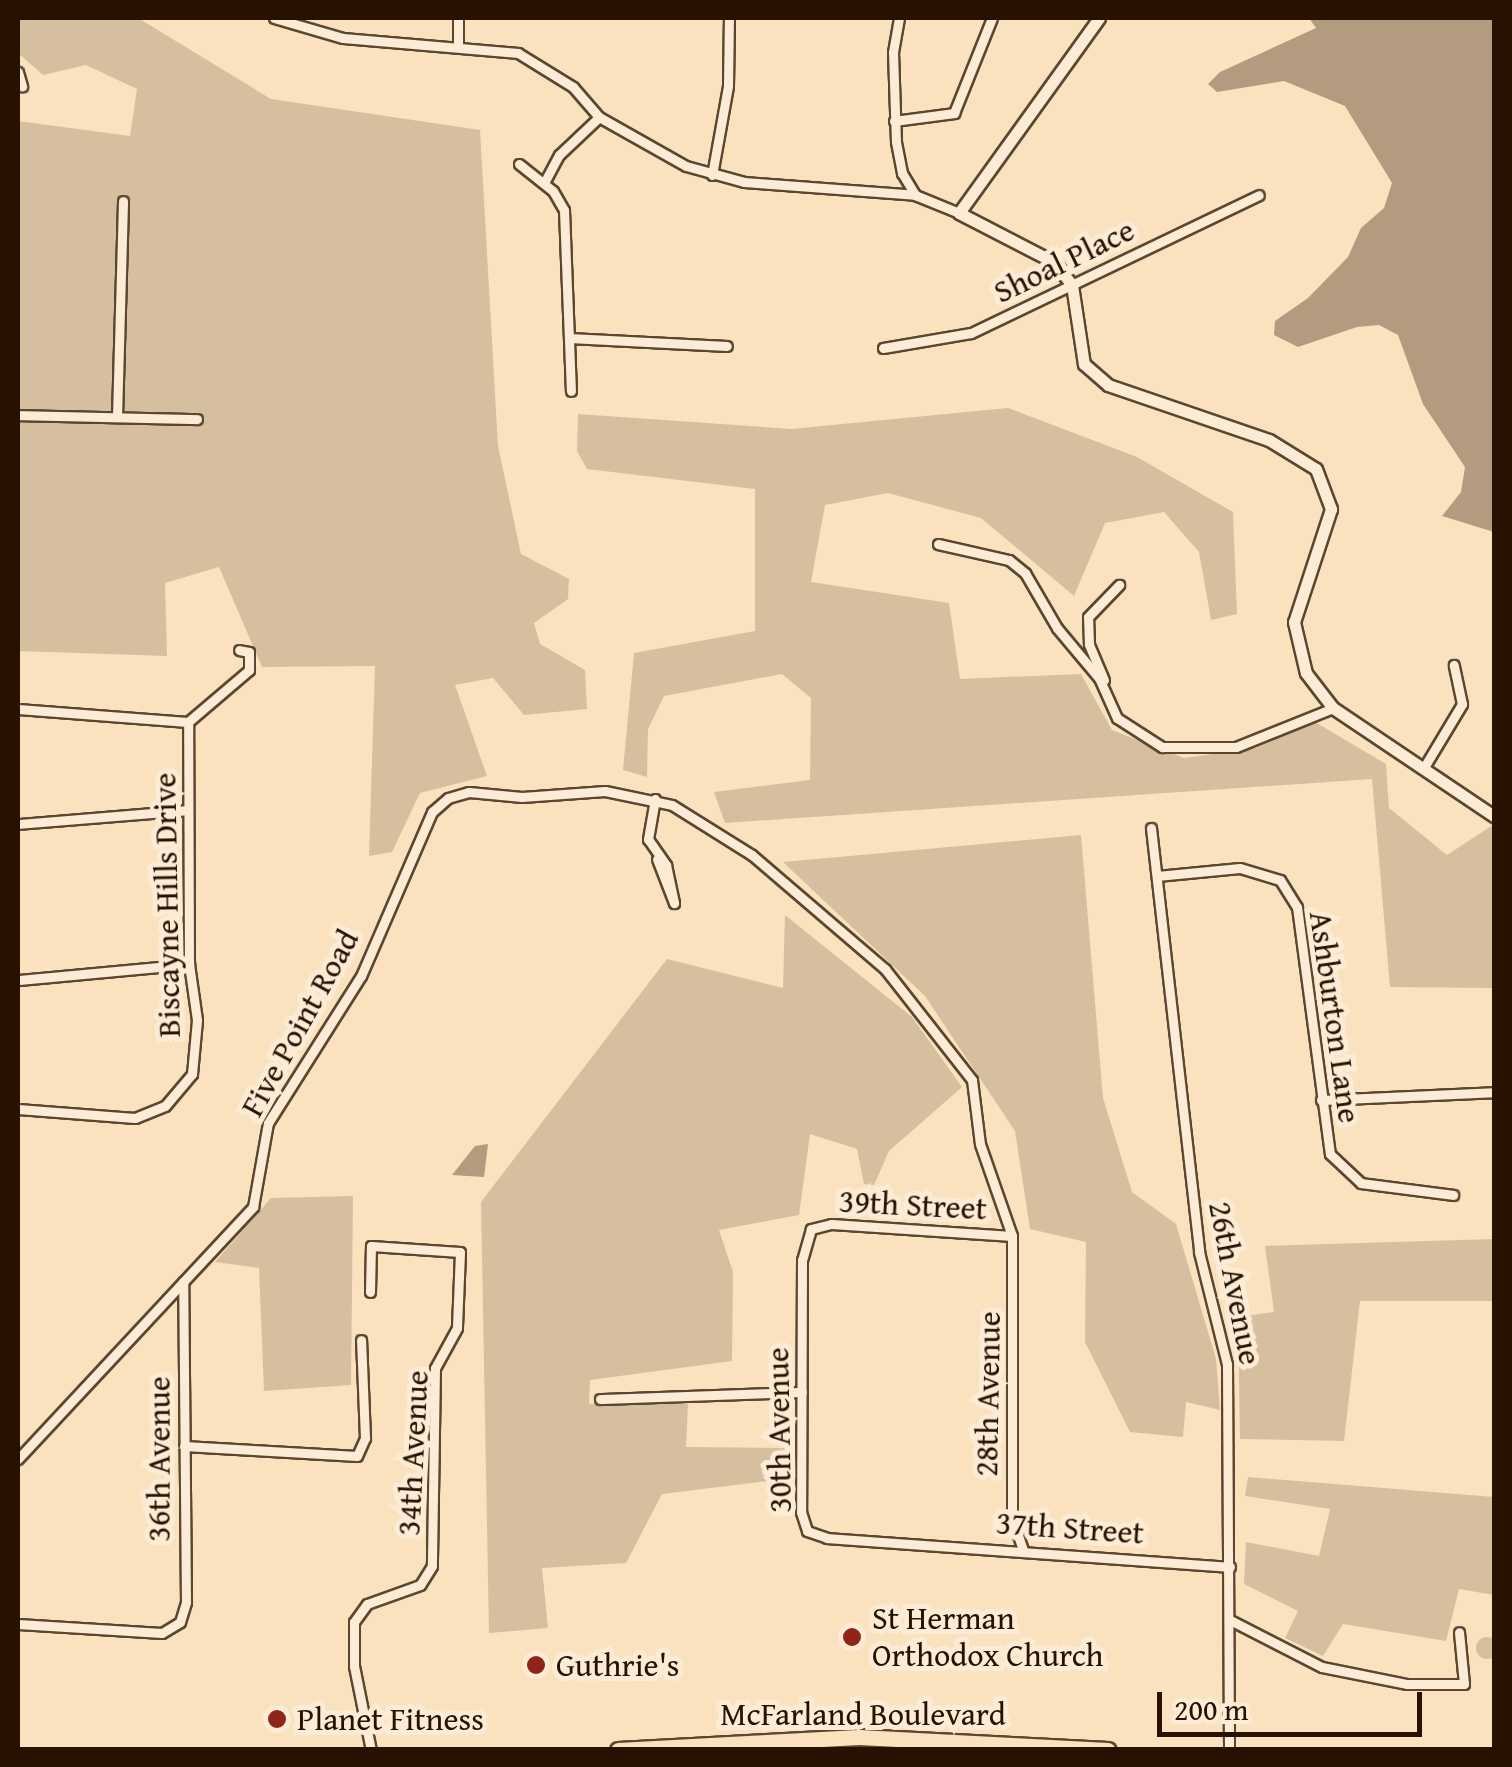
<!DOCTYPE html>
<style>
body{margin:0}
#map{position:relative;width:1512px;height:1767px;overflow:hidden;background:#fae2bf;font-family:"Gentium Book Plus",serif}
div>[style]{position:absolute}
[style*='--x']{left:calc(var(--x)*1px);top:calc(var(--y)*1px);width:calc(var(--w)*1px);rotate:calc(var(--a)*1deg)}
.green>*{inset:0;background:#d6bf9f}
.round{border-radius:50%}
.water>*{inset:0;background:#b29b7e}
.roads{filter:drop-shadow(2px 0 #5c4630) drop-shadow(-2px 0 #5c4630) drop-shadow(0 2px #5c4630) drop-shadow(0 -2px #5c4630)}
.street>*{height:9px;margin:-4.5px;padding:0 4.5px;transform-origin:4.5px;border-radius:4.5px;background:#fcecd5}
.secondary>*{height:11px;margin:-5.5px;padding:0 5.5px;transform-origin:5.5px;border-radius:5.5px;background:#fcecd5}
.highway>*{height:15px;margin:-7.5px;padding:0 7.5px;transform-origin:7.5px;border-radius:7.5px;background:#fae2bf}
.dots>*{width:28px;height:28px;translate:-50% -50%;box-sizing:border-box;border:5px solid #fcecd5;border-radius:50%}
span{translate:-50% -50%;white-space:nowrap;text-align:center;line-height:1.15;-webkit-text-stroke:10px #fcecd5;paint-order:stroke}
.street-label{font-size:32px;color:#271201}
.poi-label{font-size:32px;color:#271201}
.left{translate:0 -50%;text-align:left}
.frame{position:absolute;inset:0;border:20px solid #271201;pointer-events:none}
.scale{position:absolute;left:1157px;top:1692px;width:265px;height:45px;box-sizing:border-box;border:5px solid #271201;border-top:0;padding-left:12px;font-size:30px;line-height:35px;white-space:nowrap;color:#271201;-webkit-text-stroke:8px #fcecd5;paint-order:stroke}
</style>
<div id="map">
<div class="green">
<i style="clip-path:polygon(18px 18px,138px 18px,271px 99px,480px 130px,498px 446px,521px 554px,569px 579px,568px 599px,534px 623px,540px 644px,585px 670px,587px 709px,524px 715px,493px 678px,455px 685px,487px 776px,420px 793px,392px 852px,369px 856px,375px 666px,262px 667px,219px 567px,165px 583px,167px 656px,18px 651px,18px 121px,130px 136px,137px 89px,86px 65px,43px 75px,18px 53px)"></i>
<i style="clip-path:polygon(1008px 408px,1137px 457px,1233px 512px,1237px 614px,1211px 620px,1199px 552px,1164px 512px,1105px 523px,1074px 596px,981px 518px,888px 493px,825px 505px,811px 582px,949px 603px,960px 679px,1081px 674px,1112px 730px,1184px 758px,1256px 748px,1315px 722px,1386px 764px,1389px 808px,1447px 855px,1493px 825px,1494px 988px,1390px 987px,1372px 779px,725px 823px,714px 792px,810px 780px,811px 698px,782px 674px,664px 696px,648px 729px,647px 777px,623px 770px,634px 653px,755px 631px,755px 489px,587px 469px,577px 451px,578px 414px,791px 429px)"></i>
<i style="clip-path:polygon(1081px 835px,1103px 1098px,1132px 1192px,1176px 1224px,1216px 1359px,1220px 1410px,1186px 1402px,1183px 1437px,1130px 1432px,1085px 1342px,1086px 1242px,1030px 1229px,1015px 1131px,925px 996px,783px 862px)"></i>
<i style="clip-path:polygon(785px 915px,912px 1017px,962px 1087px,889px 1151px,874px 1185px,864px 1184px,857px 1149px,810px 1134px,799px 1215px,719px 1230px,733px 1272px,732px 1361px,590px 1380px,589px 1404px,688px 1404px,686px 1447px,786px 1448px,785px 1479px,662px 1494px,626px 1563px,542px 1568px,548px 1628px,489px 1633px,481px 1202px,667px 959px,783px 988px)"></i>
<i style="clip-path:polygon(353px 1196px,351px 1385px,264px 1391px,259px 1268px,215px 1262px,271px 1198px)"></i>
<i style="clip-path:polygon(1494px 1239px,1494px 1301px,1360px 1301px,1344px 1441px,1240px 1439px,1238px 1317px,1274px 1312px,1265px 1246px)"></i>
<i style="clip-path:polygon(1248px 1477px,1494px 1497px,1494px 1595px,1459px 1589px,1446px 1641px,1343px 1624px,1323px 1656px,1285px 1638px,1298px 1611px,1244px 1584px,1246px 1542px,1319px 1556px,1330px 1509px,1245px 1496px)"></i>
<i class="round" style="left:1476px;top:1637px;width:22px;height:22px"></i>
</div>
<div class="water">
<i style="clip-path:polygon(1309px 18px,1494px 18px,1494px 532px,1442px 516px,1461px 492px,1465px 467px,1423px 404px,1398px 335px,1379px 325px,1357px 327px,1298px 347px,1274px 335px,1275px 321px,1308px 298px,1348px 257px,1361px 228px,1384px 208px,1392px 183px,1345px 106px,1284px 81px,1217px 92px,1208px 84px,1220px 72px,1316px 28px)"></i>
<i style="clip-path:polygon(488px 1144px,484px 1177px,452px 1175px,475px 1146px)"></i>
</div>
<div class="roads">
<div class="street">
<i style="--x:274;--y:18;--w:72;--a:16.2"></i>
<i style="--x:343;--y:38;--w:176;--a:4.9"></i>
<i style="--x:518;--y:53;--w:65;--a:31.7"></i>
<i style="--x:573;--y:87;--w:40;--a:49"></i>
<i style="--x:599;--y:117;--w:100;--a:29.4"></i>
<i style="--x:686;--y:166;--w:60;--a:15.4"></i>
<i style="--x:744;--y:182;--w:171;--a:4.3"></i>
<i style="--x:915;--y:195;--w:48;--a:22.2"></i>
<i style="--x:899;--y:18;--w:35;--a:100"></i>
<i style="--x:893;--y:52;--w:90;--a:88.1"></i>
<i style="--x:896;--y:142;--w:32;--a:79"></i>
<i style="--x:902;--y:173;--w:26;--a:59"></i>
<i style="--x:458;--y:43;--w:25;--a:-90"></i>
<i style="--x:18;--y:72;--w:15;--a:74"></i>
<i style="--x:894;--y:121;--w:61;--a:-7.6"></i>
<i style="--x:954;--y:113;--w:102;--a:-68.2"></i>
<i style="--x:519;--y:164;--w:43;--a:38.5"></i>
<i style="--x:553;--y:191;--w:22;--a:60"></i>
<i style="--x:564;--y:210;--w:181;--a:87.8"></i>
<i style="--x:712;--y:175;--w:90;--a:-79.8"></i>
<i style="--x:728;--y:86;--w:68;--a:-89.2"></i>
<i style="--x:544;--y:183;--w:32;--a:-62"></i>
<i style="--x:559;--y:155;--w:55;--a:-43.5"></i>
<i style="--x:569;--y:338;--w:158;--a:2.9"></i>
<i style="--x:883;--y:348;--w:89;--a:-9.7"></i>
<i style="--x:971;--y:333;--w:319;--a:-25.6"></i>
<i style="--x:18;--y:415;--w:179;--a:1.3"></i>
<i style="--x:117;--y:417;--w:216;--a:-88.4"></i>
<i style="--x:938;--y:544;--w:73;--a:12.7"></i>
<i style="--x:1009;--y:560;--w:21;--a:39"></i>
<i style="--x:1025;--y:573;--w:64;--a:59.8"></i>
<i style="--x:1057;--y:628;--w:65;--a:50"></i>
<i style="--x:1099;--y:678;--w:44;--a:65.8"></i>
<i style="--x:1117;--y:718;--w:54;--a:32.8"></i>
<i style="--x:1162;--y:747;--w:74;--a:0"></i>
<i style="--x:1236;--y:747;--w:105;--a:-21.9"></i>
<i style="--x:1104;--y:680;--w:39;--a:-113"></i>
<i style="--x:1089;--y:644;--w:27;--a:-92"></i>
<i style="--x:1088;--y:617;--w:45;--a:-45.9"></i>
<i style="--x:18;--y:709;--w:170;--a:4.4"></i>
<i style="--x:188;--y:722;--w:80;--a:-40.4"></i>
<i style="--x:249;--y:670;--w:18;--a:-90"></i>
<i style="--x:249;--y:652;--w:10;--a:-169"></i>
<i style="--x:1423;--y:769;--w:76;--a:-59"></i>
<i style="--x:1462;--y:704;--w:40;--a:-102"></i>
<i style="--x:655;--y:799;--w:41;--a:99.9"></i>
<i style="--x:648;--y:839;--w:32;--a:55"></i>
<i style="--x:666;--y:865;--w:39;--a:78"></i>
<i style="--x:674;--y:903;--w:47;--a:-111.1"></i>
<i style="--x:18;--y:824;--w:170;--a:-4.7"></i>
<i style="--x:1151;--y:828;--w:427;--a:83.5"></i>
<i style="--x:1199;--y:1252;--w:115;--a:76"></i>
<i style="--x:1227;--y:1364;--w:386;--a:89.7"></i>
<i style="--x:1157;--y:876;--w:83;--a:-5.5"></i>
<i style="--x:1240;--y:868;--w:42;--a:16.7"></i>
<i style="--x:1280;--y:880;--w:32;--a:58"></i>
<i style="--x:1297;--y:907;--w:249;--a:82.4"></i>
<i style="--x:1330;--y:1154;--w:42;--a:43.1"></i>
<i style="--x:1361;--y:1183;--w:93;--a:7.4"></i>
<i style="--x:18;--y:980;--w:172;--a:-5.3"></i>
<i style="--x:1321;--y:1100;--w:173;--a:-2.6"></i>
<i style="--x:18;--y:1109;--w:117;--a:4.4"></i>
<i style="--x:135;--y:1118;--w:32;--a:-22"></i>
<i style="--x:165;--y:1106;--w:42;--a:-49.8"></i>
<i style="--x:192;--y:1074;--w:54;--a:-84.7"></i>
<i style="--x:197;--y:1020;--w:57;--a:-98.1"></i>
<i style="--x:189;--y:964;--w:242;--a:-90.2"></i>
<i style="--x:1012;--y:1236;--w:181;--a:-176.2"></i>
<i style="--x:831;--y:1224;--w:21;--a:166"></i>
<i style="--x:811;--y:1229;--w:32;--a:106"></i>
<i style="--x:802;--y:1260;--w:252;--a:90.2"></i>
<i style="--x:801;--y:1512;--w:20;--a:72"></i>
<i style="--x:807;--y:1531;--w:21;--a:19"></i>
<i style="--x:827;--y:1538;--w:404;--a:4.1"></i>
<i style="--x:370;--y:1292;--w:46;--a:-88.8"></i>
<i style="--x:371;--y:1246;--w:89;--a:3.9"></i>
<i style="--x:460;--y:1252;--w:76;--a:92.3"></i>
<i style="--x:457;--y:1328;--w:46;--a:118.8"></i>
<i style="--x:435;--y:1368;--w:198;--a:90.9"></i>
<i style="--x:432;--y:1566;--w:22;--a:122"></i>
<i style="--x:420;--y:1585;--w:56;--a:160.3"></i>
<i style="--x:367;--y:1604;--w:22;--a:126"></i>
<i style="--x:354;--y:1622;--w:44;--a:90"></i>
<i style="--x:354;--y:1666;--w:86;--a:78.6"></i>
<i style="--x:600;--y:1399;--w:202;--a:-2"></i>
<i style="--x:184;--y:1446;--w:173;--a:3.3"></i>
<i style="--x:357;--y:1456;--w:20;--a:-66"></i>
<i style="--x:365;--y:1438;--w:98;--a:-92.3"></i>
<i style="--x:18;--y:1459;--w:345;--a:-47"></i>
<i style="--x:253;--y:1207;--w:85;--a:-79.9"></i>
<i style="--x:268;--y:1123;--w:174;--a:-57.7"></i>
<i style="--x:361;--y:976;--w:179;--a:-66.6"></i>
<i style="--x:432;--y:812;--w:21;--a:-41"></i>
<i style="--x:448;--y:798;--w:22;--a:-16"></i>
<i style="--x:469;--y:792;--w:53;--a:5.4"></i>
<i style="--x:522;--y:797;--w:83;--a:-4.1"></i>
<i style="--x:605;--y:791;--w:68;--a:11.8"></i>
<i style="--x:672;--y:805;--w:94;--a:32"></i>
<i style="--x:752;--y:855;--w:175;--a:40.6"></i>
<i style="--x:885;--y:969;--w:141;--a:51.9"></i>
<i style="--x:972;--y:1080;--w:64;--a:82.9"></i>
<i style="--x:980;--y:1144;--w:97;--a:70.8"></i>
<i style="--x:1012;--y:1236;--w:282;--a:90"></i>
<i style="--x:1012;--y:1518;--w:34;--a:71"></i>
<i style="--x:1230;--y:1620;--w:103;--a:27.1"></i>
<i style="--x:1322;--y:1667;--w:87;--a:11.3"></i>
<i style="--x:1407;--y:1684;--w:57;--a:0"></i>
<i style="--x:1464;--y:1684;--w:52;--a:-95.5"></i>
<i style="--x:18;--y:1624;--w:144;--a:3.6"></i>
<i style="--x:162;--y:1633;--w:21;--a:-31"></i>
<i style="--x:180;--y:1622;--w:21;--a:-73"></i>
<i style="--x:186;--y:1602;--w:320;--a:-90.5"></i>
</div>
<div class="secondary">
<i style="--x:1099;--y:18;--w:240;--a:125.7"></i>
<i style="--x:959;--y:213;--w:107;--a:27.3"></i>
<i style="--x:1054;--y:262;--w:29;--a:52"></i>
<i style="--x:1072;--y:285;--w:80;--a:81.4"></i>
<i style="--x:1084;--y:364;--w:32;--a:41"></i>
<i style="--x:1108;--y:385;--w:170;--a:18.9"></i>
<i style="--x:1269;--y:440;--w:55;--a:31.7"></i>
<i style="--x:1316;--y:469;--w:43;--a:69.4"></i>
<i style="--x:1331;--y:509;--w:119;--a:108.1"></i>
<i style="--x:1294;--y:622;--w:52;--a:76.8"></i>
<i style="--x:1306;--y:673;--w:44;--a:52.4"></i>
<i style="--x:1333;--y:708;--w:194;--a:33.9"></i>
</div>
<div class="highway">
<i style="--x:618;--y:1750;--w:241;--a:-3.1"></i>
<i style="--x:859;--y:1737;--w:249;--a:3"></i>
</div>
</div>
<div class="dots">
<i style="left:852px;top:1637px;background:#8f2418"></i>
<i style="left:536px;top:1665px;background:#8f2418"></i>
<i style="left:277px;top:1719px;background:#8f2418"></i>
</div>
<div class="street-label">
<span style="left:1064px;top:261px;rotate:-26deg">Shoal Place</span>
<span style="left:167px;top:905px;rotate:-91deg">Biscayne Hills Drive</span>
<span style="left:1335px;top:1017px;rotate:82deg">Ashburton Lane</span>
<span style="left:300px;top:1023px;rotate:-61deg">Five Point Road</span>
<span style="left:913px;top:1205px;rotate:3deg">39th Street</span>
<span style="left:1235px;top:1283px;rotate:79deg">26th Avenue</span>
<span style="left:988px;top:1394px;rotate:-89deg">28th Avenue</span>
<span style="left:779px;top:1430px;rotate:-91deg">30th Avenue</span>
<span style="left:413px;top:1453px;rotate:-87deg">34th Avenue</span>
<span style="left:159px;top:1459px;rotate:-90deg">36th Avenue</span>
<span style="left:1070px;top:1528px;rotate:4deg">37th Street</span>
<span style="left:863px;top:1714px">McFarland Boulevard</span>
</div>
<div class="poi-label">
<span class="left" style="left:872px;top:1637px">St Herman<br>Orthodox Church</span>
<span class="left" style="left:556px;top:1665px">Guthrie's</span>
<span class="left" style="left:297px;top:1719px">Planet Fitness</span>
</div>
<div class="frame"></div>
<div class="scale">200 m</div>
</div>
